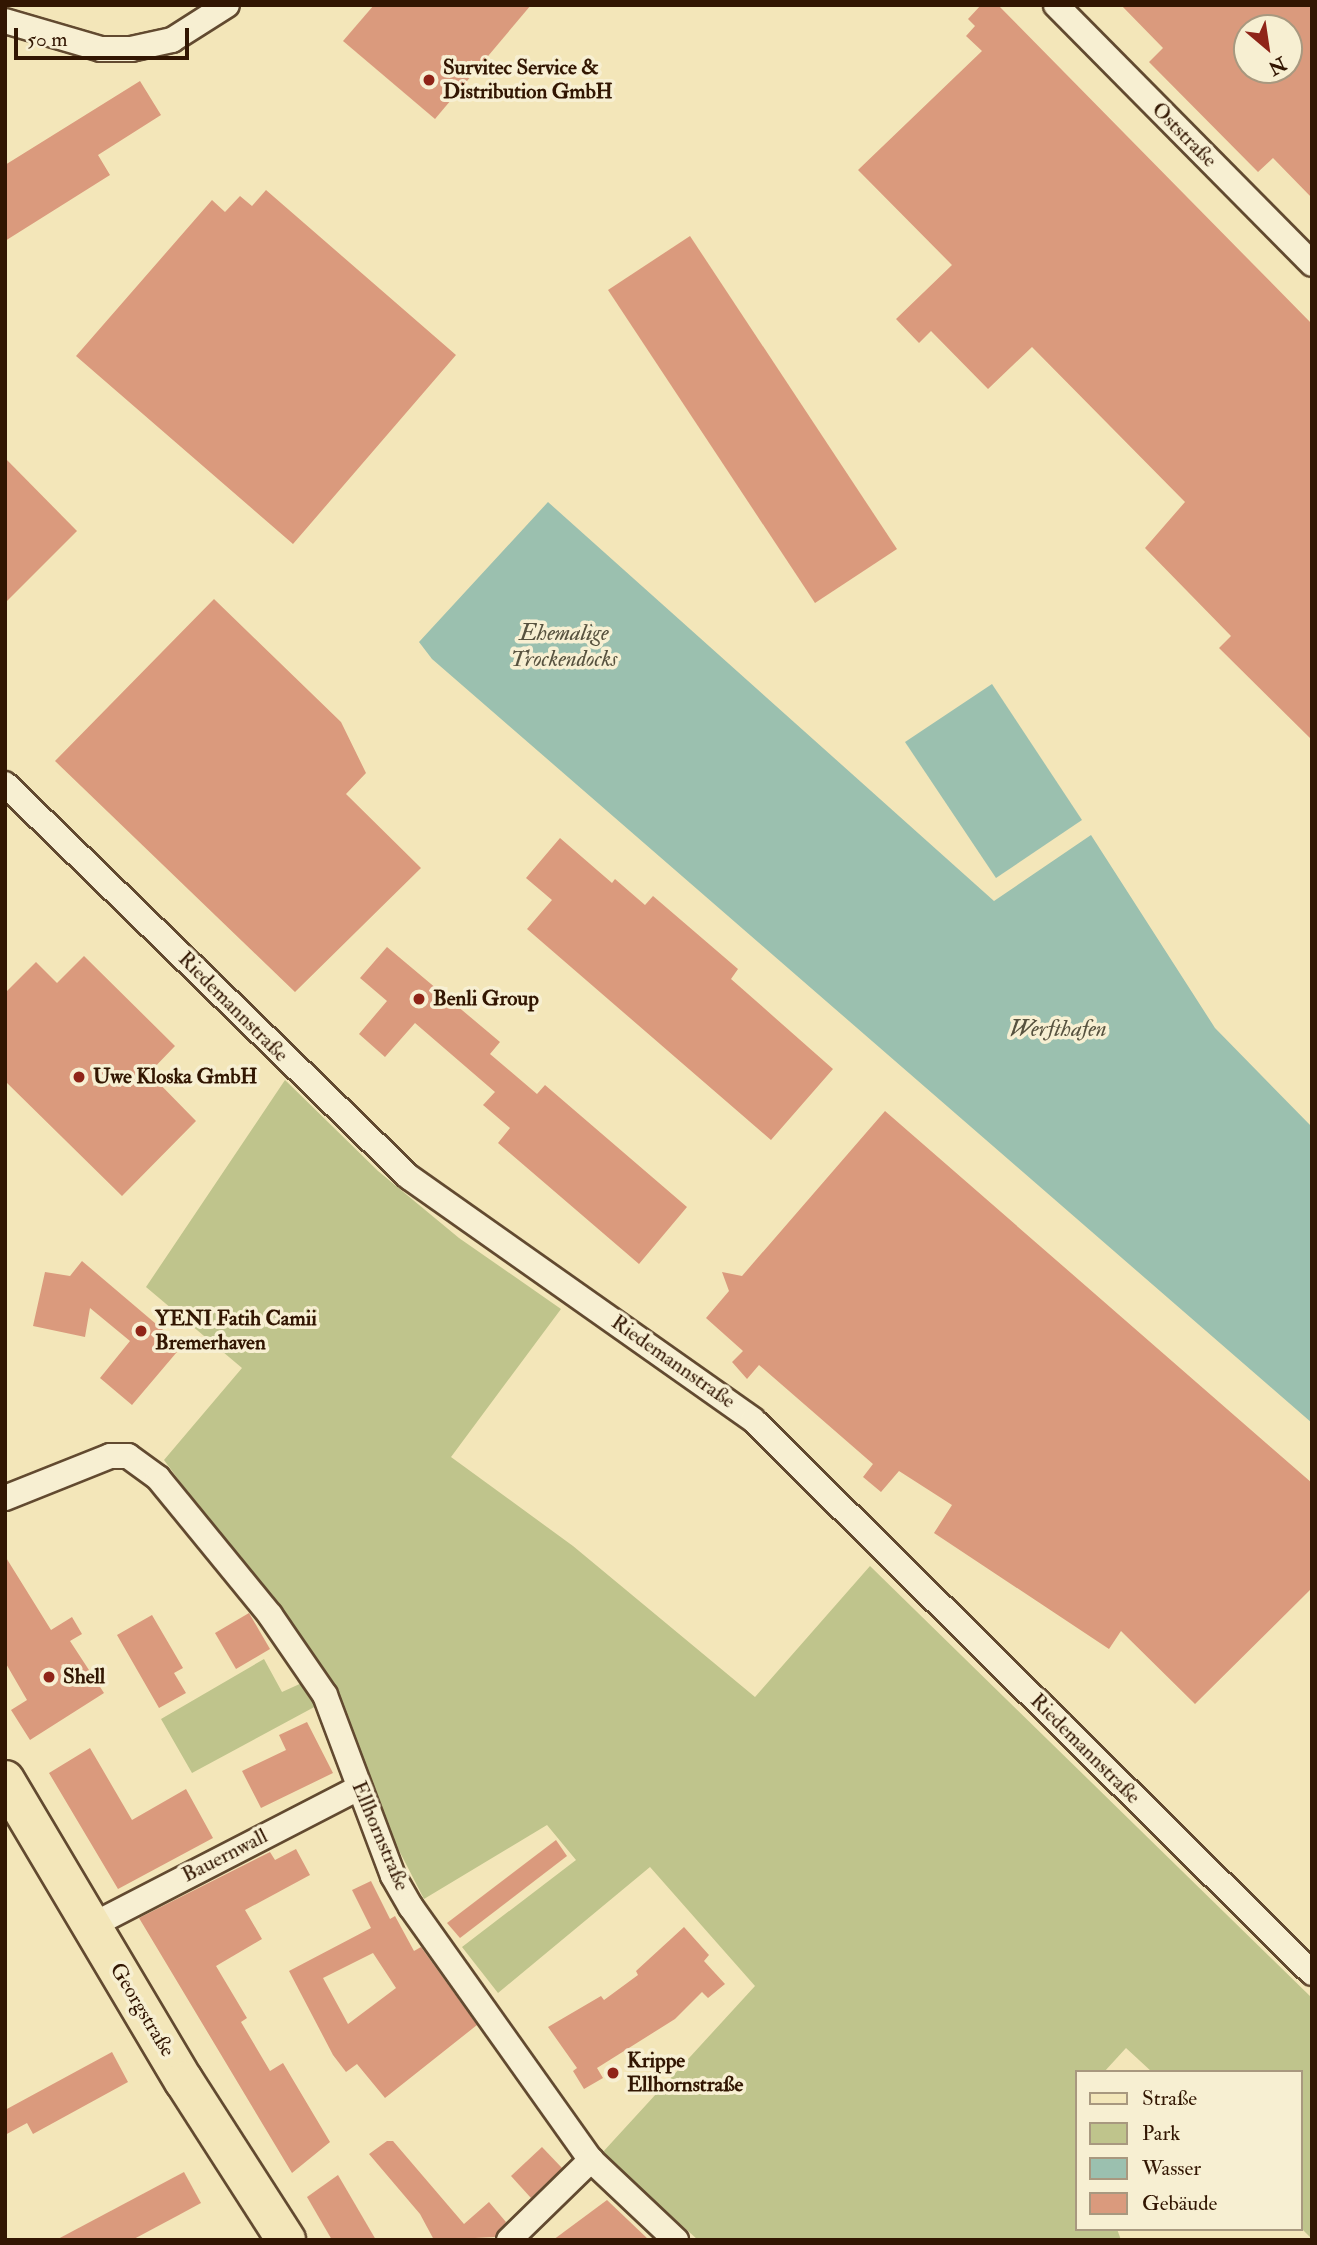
<!DOCTYPE html>
<meta charset="utf-8">
<style>
body{margin:0}
#map{position:relative;width:1317px;height:2245px;overflow:hidden;background:#f3e6b9;font-family:"IM FELL Double Pica",serif}
div>[style]{position:absolute}
[style*='--x']{left:calc(var(--x)*1px);top:calc(var(--y)*1px);width:calc(var(--w)*1px);rotate:calc(var(--a)*1deg)}
.green>*{inset:0;background:#bfc48c}
.water>*{inset:0;background:#9bc0af}
.building>*{inset:0;background:#da9a7d}
.roads{filter:drop-shadow(2px 0 #624a30) drop-shadow(-2px 0 #624a30) drop-shadow(0 2px #624a30) drop-shadow(0 -2px #624a30)}
.minor>*{height:24px;margin:-12px;padding:0 12px;transform-origin:12px;border-radius:12px;background:#f7efd2}
.primary>*{height:38px;margin:-19px;padding:0 19px;transform-origin:19px;border-radius:19px;background:#f3e6b9}
.dots>*{width:19px;height:19px;translate:-50% -50%;box-sizing:border-box;border:4px solid #f7efd2;border-radius:50%}
span{translate:-50% -50%;white-space:nowrap;text-align:center;line-height:1.15;-webkit-text-stroke:7px #f7efd2;paint-order:stroke}
.poi-label{font-size:21px;color:#321602;font-weight:700}
.left{translate:0 -50%;text-align:left}
.street-label{font-size:21px;color:#321602}
.water-label{font-size:23px;color:#57523f;font-style:italic}
.frame{position:absolute;inset:0;border:7px solid #321602;pointer-events:none}
.legend{position:absolute;left:1075px;top:2070px;width:228px;height:161px;box-sizing:border-box;background:#f7efd2;border:2px solid #a8987f;margin:0;padding:9px 12px;list-style:none;font-size:21px;color:#321602}
.legend li{display:flex;align-items:center;gap:14px;height:35px}
.legend b{width:35px;border:2px solid #a8987f}
.north{position:absolute;left:1233px;top:14px;width:70px;height:70px;box-sizing:border-box;background:#f7efd2;border:2px solid #a8987f;border-radius:50%;rotate:151deg;font-size:19px;font-weight:700;line-height:28px;text-align:center;color:#321602}
.north::after{content:'';display:block;margin:auto;width:24px;height:32px;background:#8f2418;clip-path:polygon(50% 0,100% 100%,50% 72%,0 100%)}
.scale{position:absolute;left:14px;top:28px;width:175px;height:32px;box-sizing:border-box;border:4px solid #321602;border-top:0;padding-left:9px;font-size:21px;line-height:24px;white-space:nowrap;color:#321602;-webkit-text-stroke:5px #f7efd2;paint-order:stroke}
</style>
<div id="map">
<div class="green">
<i style="clip-path:polygon(285px 1080px,378px 1171px,459px 1238px,561px 1309px,451px 1457px,573px 1546px,755px 1697px,870px 1566px,1312px 1998px,1312px 2239px,1301px 2228px,1301px 2072px,1152px 2072px,1126px 2048px,1104px 2072px,1077px 2072px,1077px 2229px,1117px 2229px,1121px 2240px,698px 2240px,602px 2153px,755px 1986px,650px 1867px,498px 1993px,462px 1947px,576px 1860px,547px 1825px,424px 1899px,277px 1613px,164px 1460px,242px 1368px,146px 1287px)"></i>
<i style="clip-path:polygon(264px 1659px,282px 1692px,304px 1682px,318px 1705px,192px 1773px,161px 1719px)"></i>
</div>
<div class="water">
<i style="clip-path:polygon(548px 502px,994px 901px,1091px 835px,1215px 1028px,1312px 1127px,1312px 1423px,432px 659px,419px 642px)"></i>
<i style="clip-path:polygon(992px 684px,1082px 820px,996px 878px,905px 742px)"></i>
</div>
<div class="building">
<i style="clip-path:polygon(374px 5px,531px 5px,435px 119px,343px 41px)"></i>
<i style="clip-path:polygon(981px 5px,998px 5px,1312px 324px,1312px 740px,1219px 648px,1231px 636px,1145px 548px,1185px 502px,1032px 347px,988px 389px,931px 331px,919px 343px,896px 319px,952px 265px,858px 170px,982px 51px,966px 36px,975px 26px,968px 19px)"></i>
<i style="clip-path:polygon(evenodd,1121px 5px,1312px 5px,1312px 198px,1273px 158px,1258px 172px,1149px 62px,1163px 48px,1121px 5px,1247px 28px,1289px 28px,1289px 70px,1247px 70px,1247px 28px)"></i>
<i style="clip-path:polygon(140px 81px,161px 115px,98px 155px,110px 175px,5px 241px,5px 165px)"></i>
<i style="clip-path:polygon(266px 190px,456px 355px,293px 544px,76px 356px,212px 200px,225px 212px,240px 196px,252px 206px)"></i>
<i style="clip-path:polygon(690px 236px,897px 549px,815px 603px,608px 290px)"></i>
<i style="clip-path:polygon(5px 458px,77px 531px,5px 603px)"></i>
<i style="clip-path:polygon(214px 599px,341px 722px,366px 773px,346px 794px,421px 868px,295px 992px,55px 761px)"></i>
<i style="clip-path:polygon(560px 838px,612px 883px,615px 879px,645px 905px,653px 896px,738px 969px,731px 979px,833px 1069px,771px 1140px,527px 929px,552px 900px,526px 878px)"></i>
<i style="clip-path:polygon(387px 947px,500px 1042px,490px 1054px,537px 1094px,545px 1085px,687px 1207px,639px 1264px,498px 1143px,510px 1128px,483px 1105px,495px 1092px,415px 1023px,385px 1057px,359px 1034px,387px 1001px,360px 978px)"></i>
<i style="clip-path:polygon(84px 956px,175px 1046px,149px 1073px,196px 1121px,122px 1196px,5px 1081px,5px 993px,36px 962px,57px 983px)"></i>
<i style="clip-path:polygon(885px 1111px,1312px 1483px,1312px 1588px,1195px 1704px,1121px 1631px,1109px 1649px,934px 1533px,952px 1505px,899px 1471px,881px 1492px,863px 1477px,873px 1464px,759px 1365px,747px 1379px,732px 1362px,743px 1351px,706px 1318px,729px 1291px,722px 1272px,742px 1276px)"></i>
<i style="clip-path:polygon(82px 1261px,182px 1346px,132px 1405px,100px 1378px,130px 1341px,90px 1308px,85px 1337px,33px 1326px,45px 1272px,70px 1276px)"></i>
<i style="clip-path:polygon(5px 1556px,51px 1630px,72px 1617px,82px 1634px,70px 1641px,104px 1693px,30px 1740px,11px 1710px,27px 1700px,5px 1662px)"></i>
<i style="clip-path:polygon(249px 1613px,270px 1649px,236px 1669px,215px 1633px)"></i>
<i style="clip-path:polygon(152px 1615px,183px 1668px,174px 1673px,186px 1693px,159px 1708px,117px 1635px)"></i>
<i style="clip-path:polygon(307px 1722px,333px 1773px,261px 1808px,242px 1771px,286px 1750px,279px 1735px)"></i>
<i style="clip-path:polygon(90px 1748px,132px 1820px,186px 1789px,213px 1838px,118px 1889px,49px 1773px)"></i>
<i style="clip-path:polygon(556px 1840px,567px 1856px,460px 1938px,447px 1923px)"></i>
<i style="clip-path:polygon(296px 1849px,310px 1875px,245px 1910px,262px 1939px,216px 1966px,247px 2018px,241px 2022px,270px 2071px,283px 2063px,330px 2142px,292px 2173px,139px 1918px,270px 1852px,275px 1860px)"></i>
<i style="clip-path:polygon(evenodd,371px 1881px,390px 1919px,395px 1916px,414px 1951px,421px 1947px,477px 2025px,385px 2098px,357px 2064px,346px 2072px,333px 2055px,289px 1971px,371px 1928px,352px 1890px,371px 1881px,373px 1953px,396px 1988px,348px 2024px,323px 1978px,373px 1953px)"></i>
<i style="clip-path:polygon(684px 1927px,709px 1955px,704px 1961px,725px 1984px,708px 1998px,702px 1992px,675px 2019px,597px 2068px,603px 2078px,584px 2089px,573px 2071px,577px 2068px,548px 2027px,601px 1996px,604px 2000px,638px 1975px,636px 1971px)"></i>
<i style="clip-path:polygon(112px 2052px,128px 2082px,33px 2134px,27px 2123px,5px 2135px,5px 2110px)"></i>
<i style="clip-path:polygon(387px 2141px,393px 2141px,464px 2224px,489px 2202px,506px 2222px,495px 2237px,434px 2240px,420px 2214px,369px 2154px)"></i>
<i style="clip-path:polygon(542px 2147px,562px 2168px,531px 2198px,511px 2176px)"></i>
<i style="clip-path:polygon(184px 2172px,201px 2203px,177px 2216px,132px 2240px,56px 2240px)"></i>
<i style="clip-path:polygon(338px 2175px,376px 2240px,332px 2240px,307px 2197px)"></i>
<i style="clip-path:polygon(607px 2200px,649px 2240px,553px 2240px)"></i>
</div>
<div class="roads">
<div class="minor">
<i style="--x:1056;--y:5;--w:364;--a:45.3"></i>
<i style="--x:5;--y:21;--w:100;--a:16.3"></i>
<i style="--x:101;--y:49;--w:30;--a:0"></i>
<i style="--x:131;--y:49;--w:42;--a:-12.4"></i>
<i style="--x:172;--y:40;--w:65;--a:-32.5"></i>
<i style="--x:5;--y:784;--w:564;--a:44.21"></i>
<i style="--x:409;--y:1177;--w:421;--a:35.2"></i>
<i style="--x:753;--y:1420;--w:786;--a:44.69"></i>
<i style="--x:5;--y:1498;--w:113;--a:-21.8"></i>
<i style="--x:110;--y:1456;--w:18;--a:0"></i>
<i style="--x:128;--y:1456;--w:37;--a:36"></i>
<i style="--x:158;--y:1478;--w:177;--a:50.7"></i>
<i style="--x:270;--y:1615;--w:97;--a:55.5"></i>
<i style="--x:325;--y:1695;--w:193;--a:69.4"></i>
<i style="--x:393;--y:1876;--w:36;--a:60"></i>
<i style="--x:411;--y:1907;--w:310;--a:54.6"></i>
<i style="--x:591;--y:2160;--w:117;--a:43.3"></i>
<i style="--x:93;--y:1925;--w:298;--a:-27.3"></i>
<i style="--x:509;--y:2240;--w:115;--a:-44.3"></i>
</div>
<div class="primary">
<i style="--x:5;--y:1780;--w:350;--a:59.3"></i>
<i style="--x:184;--y:2081;--w:189;--a:57.3"></i>
</div>
</div>
<div class="dots">
<i style="left:429px;top:80px;background:#8f2418"></i>
<i style="left:419px;top:999px;background:#8f2418"></i>
<i style="left:79px;top:1077px;background:#8f2418"></i>
<i style="left:141px;top:1331px;background:#8f2418"></i>
<i style="left:49px;top:1677px;background:#8f2418"></i>
<i style="left:613px;top:2073px;background:#8f2418"></i>
</div>
<div class="poi-label">
<span class="left" style="left:443px;top:80px">Survitec Service &amp;<br>Distribution GmbH</span>
<span class="left" style="left:433px;top:999px">Benli Group</span>
<span class="left" style="left:93px;top:1077px">Uwe Kloska GmbH</span>
<span class="left" style="left:155px;top:1331px">YENI Fatih Camii<br>Bremerhaven</span>
<span class="left" style="left:63px;top:1677px">Shell</span>
<span class="left" style="left:627px;top:2073px">Krippe<br>Ellhornstraße</span>
</div>
<div class="street-label">
<span style="left:1184px;top:135px;rotate:45deg">Oststraße</span>
<span style="left:233px;top:1007px;rotate:45deg">Riedemannstraße</span>
<span style="left:673px;top:1362px;rotate:35deg">Riedemannstraße</span>
<span style="left:1085px;top:1749px;rotate:45deg">Riedemannstraße</span>
<span style="left:380px;top:1836px;rotate:67deg">Ellhornstraße</span>
<span style="left:225px;top:1856px;rotate:-27deg">Bauernwall</span>
<span style="left:142px;top:2010px;rotate:59deg">Georgstraße</span>
</div>
<div class="water-label">
<span style="left:564px;top:646px">Ehemalige<br>Trockendocks</span>
<span style="left:1058px;top:1029px">Werfthafen</span>
</div>
<div class="frame"></div>
<ul class="legend">
<li><b style="height:9px;background:#f3e6b9"></b>Straße</li>
<li><b style="height:19px;background:#bfc48c"></b>Park</li>
<li><b style="height:19px;background:#9bc0af"></b>Wasser</li>
<li><b style="height:19px;background:#da9a7d"></b>Gebäude</li>
</ul>
<div class="north">N</div>
<div class="scale">50 m</div>
</div>
